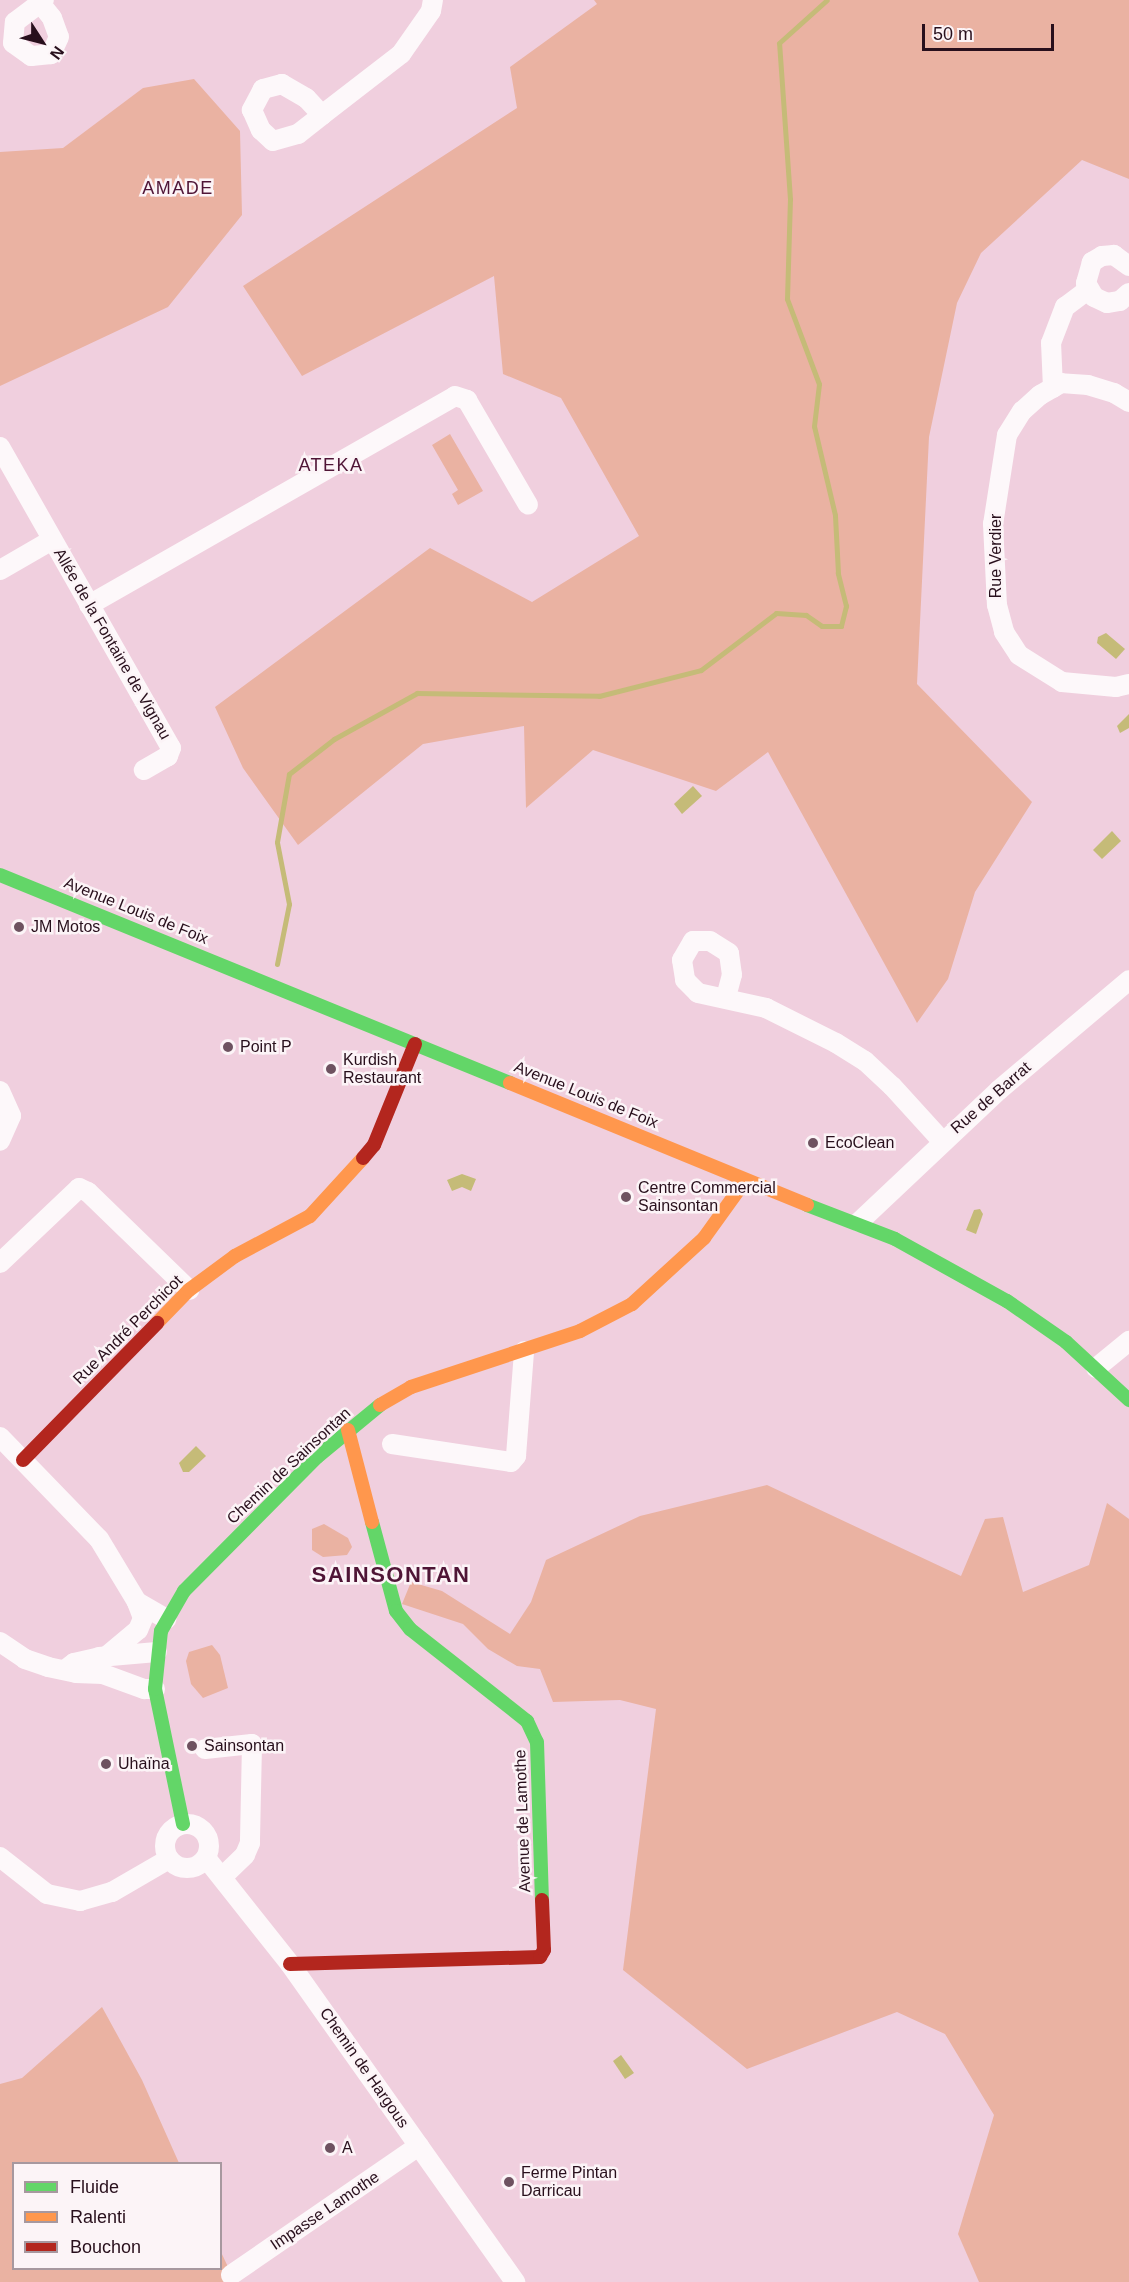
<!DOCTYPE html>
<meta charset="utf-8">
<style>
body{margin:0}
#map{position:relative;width:1129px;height:2282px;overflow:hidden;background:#f0cfde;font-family:Arial,sans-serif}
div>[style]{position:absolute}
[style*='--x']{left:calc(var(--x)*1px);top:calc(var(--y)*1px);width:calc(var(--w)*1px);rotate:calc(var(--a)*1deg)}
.green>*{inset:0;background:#eab2a2}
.water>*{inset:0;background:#c5bb78}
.stream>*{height:5px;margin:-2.5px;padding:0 2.5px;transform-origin:2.5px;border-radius:2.5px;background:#c5bb78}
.street>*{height:20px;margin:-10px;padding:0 10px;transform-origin:10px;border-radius:10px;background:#fdf8fa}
.street>.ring{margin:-10px;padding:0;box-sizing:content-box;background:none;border:20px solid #fdf8fa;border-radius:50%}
.fast>*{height:14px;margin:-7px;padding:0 7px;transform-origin:7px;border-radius:7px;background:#63d668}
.slow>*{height:14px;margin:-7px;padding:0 7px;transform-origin:7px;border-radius:7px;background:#ff974d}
.jam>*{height:14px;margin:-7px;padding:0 7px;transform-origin:7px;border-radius:7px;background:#b3261e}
.dots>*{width:16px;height:16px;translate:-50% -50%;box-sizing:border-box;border:3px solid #fcf4f7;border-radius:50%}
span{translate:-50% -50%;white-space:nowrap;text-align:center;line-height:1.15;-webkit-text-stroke:5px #fcf4f7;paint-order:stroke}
.street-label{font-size:16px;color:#280f1c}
.poi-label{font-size:16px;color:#280f1c}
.left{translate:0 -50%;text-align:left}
.neighbourhood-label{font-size:18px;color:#4f1536;letter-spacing:1.5px}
.district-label{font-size:22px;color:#4f1536;font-weight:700;letter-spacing:1.5px}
.legend{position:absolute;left:12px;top:2162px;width:210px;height:108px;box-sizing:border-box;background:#fcf4f7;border:2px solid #a7989f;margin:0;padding:8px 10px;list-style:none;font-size:18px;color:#280f1c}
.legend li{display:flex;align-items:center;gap:12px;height:30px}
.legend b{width:30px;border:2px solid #a7989f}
.north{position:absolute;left:12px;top:12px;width:60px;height:60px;-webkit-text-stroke:4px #fcf4f7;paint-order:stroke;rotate:126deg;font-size:16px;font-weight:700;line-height:24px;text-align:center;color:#280f1c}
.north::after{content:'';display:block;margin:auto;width:21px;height:27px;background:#280f1c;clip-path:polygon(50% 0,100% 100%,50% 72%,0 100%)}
.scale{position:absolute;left:922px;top:24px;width:132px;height:27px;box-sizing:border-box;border:3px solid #280f1c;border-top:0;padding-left:8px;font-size:18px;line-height:21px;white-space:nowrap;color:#280f1c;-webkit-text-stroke:4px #fcf4f7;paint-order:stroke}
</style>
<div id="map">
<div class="green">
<i style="clip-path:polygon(594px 0,1129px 0,1129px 179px,1082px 160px,981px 253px,957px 303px,929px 437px,917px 684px,1032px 802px,975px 892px,948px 979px,917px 1023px,768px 752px,716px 791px,593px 750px,526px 808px,524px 726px,423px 744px,298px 845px,243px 768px,215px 707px,430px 548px,532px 602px,639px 536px,561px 398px,503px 374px,494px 276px,302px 376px,243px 286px,517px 108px,510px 67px,597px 4px)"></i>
<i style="clip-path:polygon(194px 79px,240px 131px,242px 215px,168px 307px,0 386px,0 152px,63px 148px,143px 88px)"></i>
<i style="clip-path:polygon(450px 434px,483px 491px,458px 505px,452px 494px,458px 490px,432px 445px)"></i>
<i style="clip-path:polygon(767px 1485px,961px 1576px,985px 1519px,1003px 1517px,1023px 1592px,1089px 1565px,1107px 1503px,1129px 1519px,1129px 2282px,979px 2282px,958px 2234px,994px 2115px,945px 2034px,897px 2012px,747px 2069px,623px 1970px,656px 1709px,620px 1700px,553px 1702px,540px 1669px,517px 1666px,488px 1649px,463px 1624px,402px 1604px,411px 1582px,442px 1591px,510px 1634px,531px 1602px,546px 1560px,640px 1516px)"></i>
<i style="clip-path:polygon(324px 1524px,348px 1538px,352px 1547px,347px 1555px,323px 1557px,312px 1550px,312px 1529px)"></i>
<i style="clip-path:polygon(212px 1645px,220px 1655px,228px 1688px,203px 1698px,191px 1684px,186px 1661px,189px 1652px)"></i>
<i style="clip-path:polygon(102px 2007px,142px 2080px,179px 2163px,14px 2164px,14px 2268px,220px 2268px,221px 2252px,235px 2282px,0 2282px,0 2084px,22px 2078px)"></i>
</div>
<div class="water">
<i style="clip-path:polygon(1106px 633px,1125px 649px,1116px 659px,1097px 643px,1098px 637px)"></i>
<i style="clip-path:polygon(1129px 714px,1129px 728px,1120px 733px,1117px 726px)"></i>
<i style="clip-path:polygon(693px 786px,702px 796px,682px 814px,674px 804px)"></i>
<i style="clip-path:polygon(1112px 831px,1121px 841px,1102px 859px,1093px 850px)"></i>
<i style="clip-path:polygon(462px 1174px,476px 1179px,471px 1191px,462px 1187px,452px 1191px,447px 1180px)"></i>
<i style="clip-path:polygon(980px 1209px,983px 1214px,976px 1234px,966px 1230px,974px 1210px)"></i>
<i style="clip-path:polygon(196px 1446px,206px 1456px,189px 1472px,183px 1472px,179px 1463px)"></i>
<i style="clip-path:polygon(621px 2055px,634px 2073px,625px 2079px,613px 2061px)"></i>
</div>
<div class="stream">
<i style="--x:277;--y:964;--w:61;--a:-78.7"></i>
<i style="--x:289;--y:904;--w:63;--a:-101"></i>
<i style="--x:277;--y:842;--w:69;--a:-80"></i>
<i style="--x:289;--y:774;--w:57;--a:-37.9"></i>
<i style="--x:334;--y:739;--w:95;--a:-29"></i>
<i style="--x:417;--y:693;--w:182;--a:0.9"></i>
<i style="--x:599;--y:696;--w:105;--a:-14.3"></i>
<i style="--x:701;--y:670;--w:94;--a:-37.2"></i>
<i style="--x:776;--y:613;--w:30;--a:4"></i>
<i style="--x:806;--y:615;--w:19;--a:35"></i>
<i style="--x:822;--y:626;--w:19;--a:0"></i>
<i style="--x:841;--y:626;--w:21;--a:-76"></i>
<i style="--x:846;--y:606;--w:34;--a:-104"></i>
<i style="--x:838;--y:573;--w:58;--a:-93"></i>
<i style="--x:835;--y:515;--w:91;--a:-103.3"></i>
<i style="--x:814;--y:426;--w:42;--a:-83.2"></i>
<i style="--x:819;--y:384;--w:91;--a:-110.6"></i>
<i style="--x:787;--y:299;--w:100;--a:-88.3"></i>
<i style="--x:790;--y:199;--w:156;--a:-94"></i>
<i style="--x:779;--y:43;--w:64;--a:-41.9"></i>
</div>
<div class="street">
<i style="--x:40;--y:3;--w:19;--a:51"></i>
<i style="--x:52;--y:18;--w:20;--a:70"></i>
<i style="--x:59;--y:37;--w:19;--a:115"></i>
<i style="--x:51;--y:54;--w:20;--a:174"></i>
<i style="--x:31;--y:56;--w:22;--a:-144"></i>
<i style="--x:13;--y:43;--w:21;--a:-85"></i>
<i style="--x:15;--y:22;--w:36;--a:-37"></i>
<i style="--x:322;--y:115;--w:23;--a:-133"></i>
<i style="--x:306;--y:98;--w:28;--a:-150"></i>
<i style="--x:282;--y:84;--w:20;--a:165"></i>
<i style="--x:263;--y:89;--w:24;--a:118"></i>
<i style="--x:252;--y:110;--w:22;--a:66"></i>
<i style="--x:261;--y:130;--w:16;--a:43"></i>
<i style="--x:273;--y:141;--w:26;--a:-16"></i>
<i style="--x:298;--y:134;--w:31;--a:-38"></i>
<i style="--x:322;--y:115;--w:100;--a:-37.7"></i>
<i style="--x:401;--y:54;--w:52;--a:-55.1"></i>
<i style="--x:431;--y:11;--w:11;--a:-80"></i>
<i style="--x:1129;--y:266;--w:19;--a:-144"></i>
<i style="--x:1114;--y:255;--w:12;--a:175"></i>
<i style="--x:1102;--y:256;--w:12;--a:149"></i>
<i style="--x:1092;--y:262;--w:22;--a:106"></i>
<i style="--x:1086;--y:283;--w:16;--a:60"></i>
<i style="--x:1094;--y:297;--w:14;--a:25"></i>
<i style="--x:1107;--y:303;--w:13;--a:-9"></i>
<i style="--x:1120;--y:301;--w:12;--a:-42"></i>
<i style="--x:1053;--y:388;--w:45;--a:-92.5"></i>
<i style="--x:1051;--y:343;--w:39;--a:-69"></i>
<i style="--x:1065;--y:307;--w:30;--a:-37"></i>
<i style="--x:1129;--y:402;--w:17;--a:-149"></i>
<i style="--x:1114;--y:393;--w:27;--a:-163"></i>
<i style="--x:1088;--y:385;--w:27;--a:-176"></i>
<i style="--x:1061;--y:383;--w:24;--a:150"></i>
<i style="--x:1040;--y:395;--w:24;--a:138"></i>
<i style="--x:1022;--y:411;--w:28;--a:122"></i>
<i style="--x:1007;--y:435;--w:90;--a:98.9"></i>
<i style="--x:993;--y:524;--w:81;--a:87.2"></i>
<i style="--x:997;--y:605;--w:28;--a:75"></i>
<i style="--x:1004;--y:632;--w:27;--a:57"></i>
<i style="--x:1019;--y:655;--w:51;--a:32.1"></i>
<i style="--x:1062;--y:682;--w:54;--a:5.3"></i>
<i style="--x:1116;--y:687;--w:13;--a:-13"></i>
<i style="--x:0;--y:447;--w:346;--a:60.4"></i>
<i style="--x:171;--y:748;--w:9;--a:111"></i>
<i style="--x:168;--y:756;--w:28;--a:150"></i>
<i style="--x:0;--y:570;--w:60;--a:-30"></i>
<i style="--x:89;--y:605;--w:421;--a:-29.7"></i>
<i style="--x:455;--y:396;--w:13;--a:18"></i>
<i style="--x:467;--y:400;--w:121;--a:59.8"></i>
<i style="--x:726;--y:997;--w:23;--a:-75"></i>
<i style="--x:732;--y:975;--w:22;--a:-98"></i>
<i style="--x:729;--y:953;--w:22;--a:-148"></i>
<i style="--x:710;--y:941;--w:17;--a:180"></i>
<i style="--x:693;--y:941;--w:22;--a:120"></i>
<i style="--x:682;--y:960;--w:20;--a:81"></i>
<i style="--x:685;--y:980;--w:18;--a:45"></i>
<i style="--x:698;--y:993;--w:70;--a:12.4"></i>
<i style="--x:766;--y:1008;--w:78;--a:26.6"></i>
<i style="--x:836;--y:1043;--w:34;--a:32"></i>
<i style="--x:865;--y:1061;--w:37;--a:43"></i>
<i style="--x:892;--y:1086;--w:74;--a:47.7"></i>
<i style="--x:0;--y:1091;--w:27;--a:66"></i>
<i style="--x:11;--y:1116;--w:27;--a:114"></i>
<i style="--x:859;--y:1222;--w:192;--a:-43.3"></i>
<i style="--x:999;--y:1090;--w:170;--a:-40.2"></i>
<i style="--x:0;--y:1263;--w:109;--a:-43.5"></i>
<i style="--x:79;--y:1188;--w:10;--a:24"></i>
<i style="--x:88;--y:1192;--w:141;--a:44.1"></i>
<i style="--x:1096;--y:1368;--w:43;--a:-39.3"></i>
<i style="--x:0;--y:1437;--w:142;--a:45.9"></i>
<i style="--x:99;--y:1539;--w:74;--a:58.9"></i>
<i style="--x:137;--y:1602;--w:34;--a:30"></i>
<i style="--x:392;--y:1444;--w:120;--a:8.6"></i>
<i style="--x:511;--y:1462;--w:8;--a:-50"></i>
<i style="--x:516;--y:1456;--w:105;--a:-85.6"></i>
<i style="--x:0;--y:1642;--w:30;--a:34"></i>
<i style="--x:25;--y:1659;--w:24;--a:19"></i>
<i style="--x:48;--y:1667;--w:29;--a:12"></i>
<i style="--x:76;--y:1673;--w:27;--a:2"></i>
<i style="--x:103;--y:1674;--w:44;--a:20.1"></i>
<i style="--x:144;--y:1689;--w:11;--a:0"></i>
<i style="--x:108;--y:1655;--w:39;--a:-40"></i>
<i style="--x:138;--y:1630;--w:13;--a:-67"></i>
<i style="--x:143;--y:1618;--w:17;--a:-111"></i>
<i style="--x:66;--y:1669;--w:10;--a:-37"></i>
<i style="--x:74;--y:1663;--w:26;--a:-13"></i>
<i style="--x:99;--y:1657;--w:58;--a:-4.9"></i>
<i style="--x:205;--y:1749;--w:47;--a:-6.1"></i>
<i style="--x:252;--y:1744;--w:99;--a:91.2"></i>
<i style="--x:250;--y:1843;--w:13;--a:113"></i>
<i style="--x:245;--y:1855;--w:32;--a:136"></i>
<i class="ring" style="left:165px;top:1824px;width:24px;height:24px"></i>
<i style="--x:0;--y:1857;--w:60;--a:38.2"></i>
<i style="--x:47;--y:1894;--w:34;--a:12"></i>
<i style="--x:80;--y:1901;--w:33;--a:-16"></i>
<i style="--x:112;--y:1892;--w:66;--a:-30.1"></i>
<i style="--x:206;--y:1858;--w:135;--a:51.6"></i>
<i style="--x:290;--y:1964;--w:390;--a:54.7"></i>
<i style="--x:231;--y:2275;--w:228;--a:-34.5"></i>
</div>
<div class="fast">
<i style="--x:0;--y:875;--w:551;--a:22.19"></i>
<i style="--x:807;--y:1205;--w:94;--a:21.1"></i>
<i style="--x:895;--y:1239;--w:128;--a:29"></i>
<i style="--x:1007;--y:1301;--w:72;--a:34.8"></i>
<i style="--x:1066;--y:1342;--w:86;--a:42.6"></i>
<i style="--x:372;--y:1522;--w:92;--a:74.9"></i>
<i style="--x:396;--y:1611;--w:23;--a:52"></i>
<i style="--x:410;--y:1629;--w:149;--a:38.2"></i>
<i style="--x:527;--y:1721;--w:23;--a:65"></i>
<i style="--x:537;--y:1742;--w:158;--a:88.2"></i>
<i style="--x:183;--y:1824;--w:138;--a:-101.7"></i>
<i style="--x:155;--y:1689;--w:58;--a:-84.1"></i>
<i style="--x:161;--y:1631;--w:46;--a:-60.1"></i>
<i style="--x:184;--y:1591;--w:189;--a:-45.2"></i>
<i style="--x:317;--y:1457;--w:82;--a:-39.5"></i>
</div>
<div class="slow">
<i style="--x:510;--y:1083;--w:321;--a:22.3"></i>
<i style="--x:157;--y:1323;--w:46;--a:-45.9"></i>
<i style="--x:189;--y:1290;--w:57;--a:-36.5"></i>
<i style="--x:235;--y:1256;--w:85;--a:-28.1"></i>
<i style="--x:310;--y:1216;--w:79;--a:-47.6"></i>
<i style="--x:380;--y:1405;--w:36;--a:-30"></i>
<i style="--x:411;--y:1387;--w:178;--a:-18.3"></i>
<i style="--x:580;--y:1331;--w:59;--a:-27.4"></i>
<i style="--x:632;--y:1304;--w:98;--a:-42.5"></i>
<i style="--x:704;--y:1238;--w:70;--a:-54.3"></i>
<i style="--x:348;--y:1430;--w:95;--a:75.4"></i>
</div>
<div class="jam">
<i style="--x:363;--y:1158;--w:17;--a:-50"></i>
<i style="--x:374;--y:1145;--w:109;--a:-67.9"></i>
<i style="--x:23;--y:1460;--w:192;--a:-45.6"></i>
<i style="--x:290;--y:1964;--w:250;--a:-1.6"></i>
<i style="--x:540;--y:1957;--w:8;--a:-60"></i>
<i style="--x:544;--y:1950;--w:50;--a:-92.3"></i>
</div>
<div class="dots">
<i style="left:19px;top:927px;background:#6e5260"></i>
<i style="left:228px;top:1047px;background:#6e5260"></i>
<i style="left:331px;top:1069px;background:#6e5260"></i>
<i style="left:813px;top:1143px;background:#6e5260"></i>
<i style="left:626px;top:1197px;background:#6e5260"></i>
<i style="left:192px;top:1746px;background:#6e5260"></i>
<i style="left:106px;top:1764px;background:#6e5260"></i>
<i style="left:330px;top:2148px;background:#6e5260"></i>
<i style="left:509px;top:2182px;background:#6e5260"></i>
</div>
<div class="street-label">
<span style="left:996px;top:556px;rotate:-90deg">Rue Verdier</span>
<span style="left:112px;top:644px;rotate:60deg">Allée de la Fontaine de Vignau</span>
<span style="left:136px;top:911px;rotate:22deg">Avenue Louis de Foix</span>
<span style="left:586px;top:1095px;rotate:22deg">Avenue Louis de Foix</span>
<span style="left:991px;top:1098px;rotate:-41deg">Rue de Barrat</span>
<span style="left:128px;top:1330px;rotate:-45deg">Rue André Perchicot</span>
<span style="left:289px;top:1466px;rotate:-43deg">Chemin de Sainsontan</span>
<span style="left:523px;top:1821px;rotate:-92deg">Avenue de Lamothe</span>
<span style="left:364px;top:2068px;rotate:55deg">Chemin de Hargous</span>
<span style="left:325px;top:2211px;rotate:-34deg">Impasse Lamothe</span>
</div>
<div class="poi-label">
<span class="left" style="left:31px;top:927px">JM Motos</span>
<span class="left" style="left:240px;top:1047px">Point P</span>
<span class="left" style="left:343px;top:1069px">Kurdish<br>Restaurant</span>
<span class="left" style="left:825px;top:1143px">EcoClean</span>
<span class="left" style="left:638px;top:1197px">Centre Commercial<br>Sainsontan</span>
<span class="left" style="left:204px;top:1746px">Sainsontan</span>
<span class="left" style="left:118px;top:1764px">Uhaïna</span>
<span class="left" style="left:342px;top:2148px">A</span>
<span class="left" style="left:521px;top:2182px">Ferme Pintan<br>Darricau</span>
</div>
<div class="neighbourhood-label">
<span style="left:178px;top:188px">AMADE</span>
<span style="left:331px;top:465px">ATEKA</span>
</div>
<div class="district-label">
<span style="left:391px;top:1575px">SAINSONTAN</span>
</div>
<ul class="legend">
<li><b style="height:8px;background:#63d668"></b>Fluide</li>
<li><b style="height:8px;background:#ff974d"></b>Ralenti</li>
<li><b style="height:8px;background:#b3261e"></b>Bouchon</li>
</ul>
<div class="north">N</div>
<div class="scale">50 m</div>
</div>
